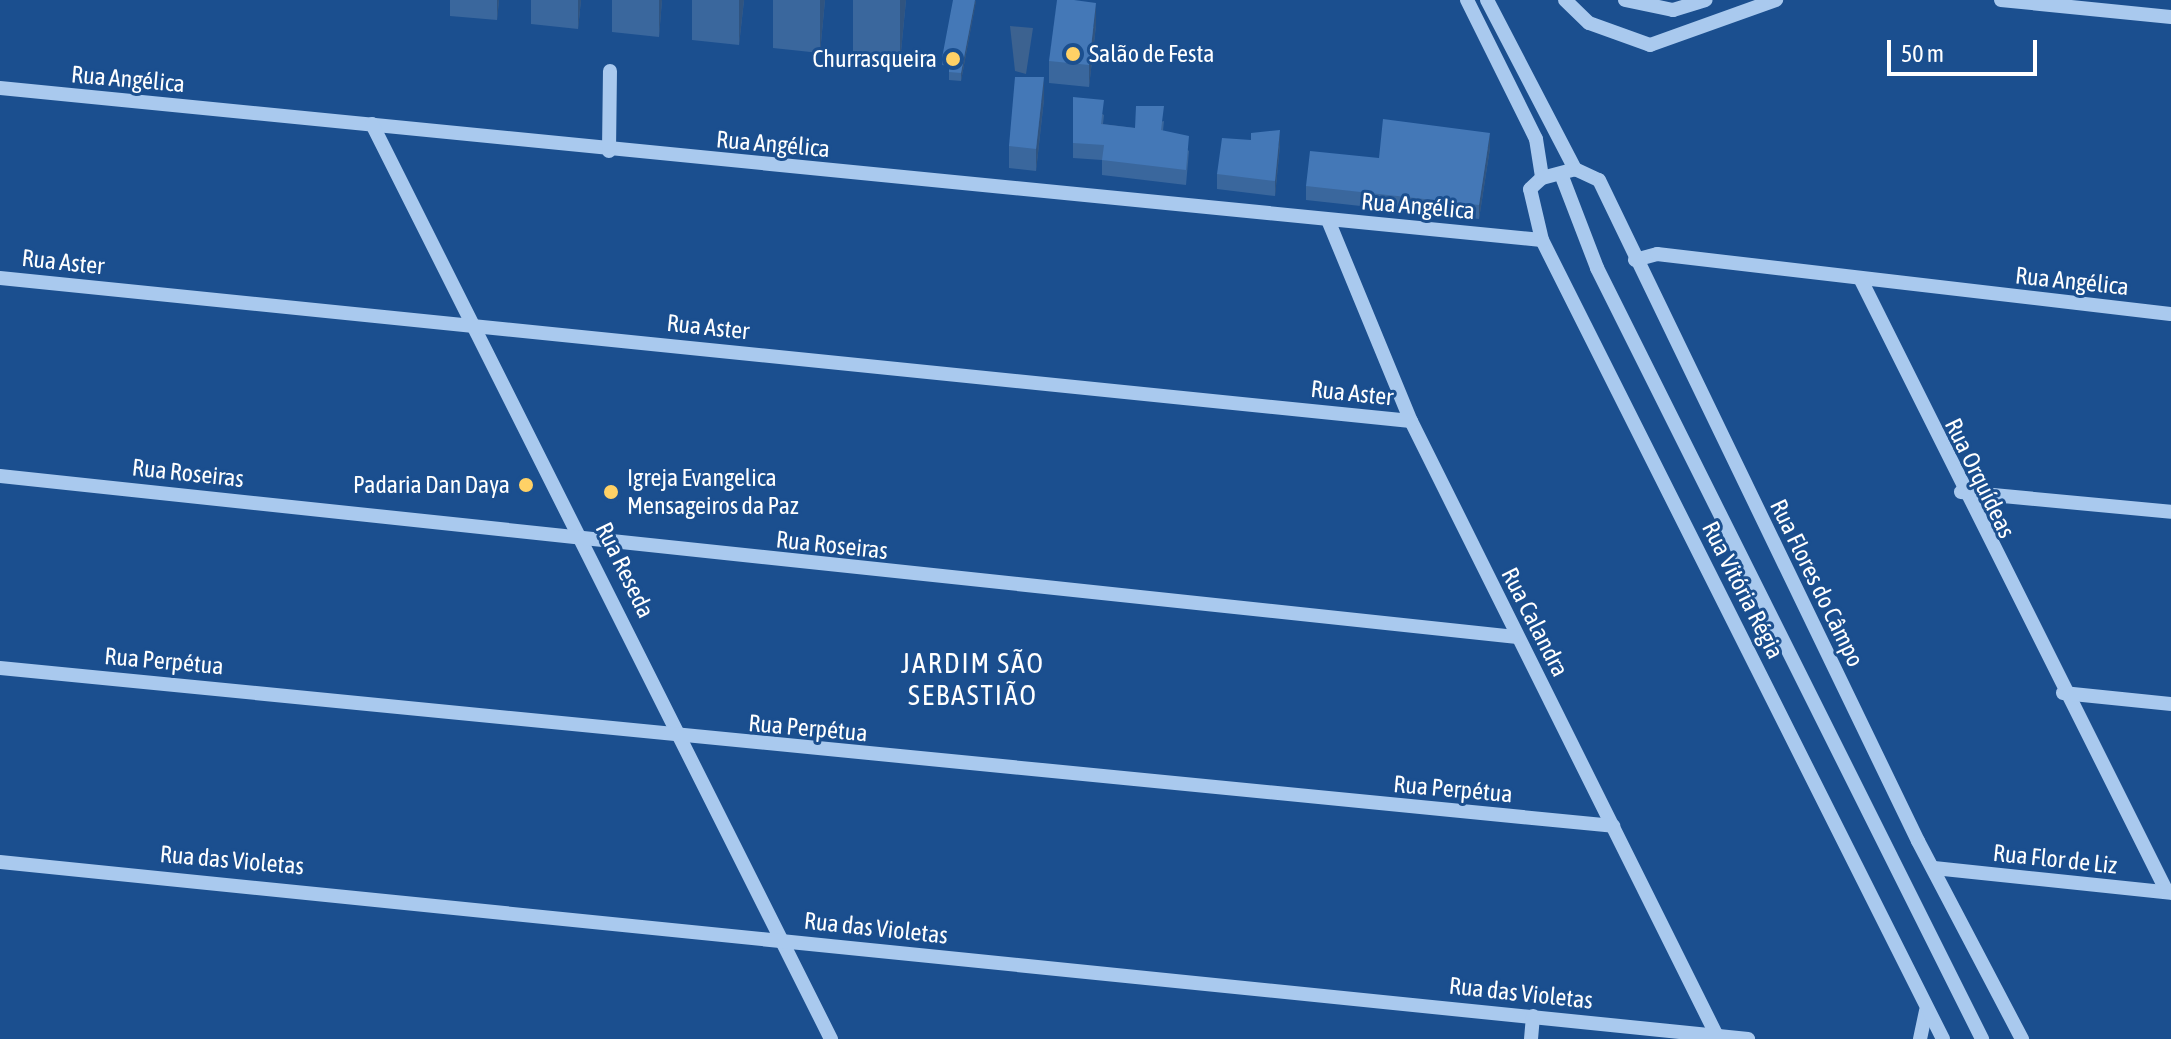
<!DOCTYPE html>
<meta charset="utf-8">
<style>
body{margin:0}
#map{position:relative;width:2171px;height:1039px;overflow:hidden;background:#1b4f8f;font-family:"Asap Condensed",sans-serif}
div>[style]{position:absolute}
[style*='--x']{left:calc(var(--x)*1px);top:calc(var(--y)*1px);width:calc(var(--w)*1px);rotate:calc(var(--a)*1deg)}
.water>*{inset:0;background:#3c6290}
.minor>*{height:14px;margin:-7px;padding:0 7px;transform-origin:7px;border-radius:7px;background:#a9c9ee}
.wall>*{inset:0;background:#3a679d}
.shaded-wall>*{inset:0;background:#305480}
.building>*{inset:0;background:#4478b7}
.dots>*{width:22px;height:22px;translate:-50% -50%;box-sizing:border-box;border:4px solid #1b4f8f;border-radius:50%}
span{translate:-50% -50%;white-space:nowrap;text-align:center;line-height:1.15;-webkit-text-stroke:6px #1b4f8f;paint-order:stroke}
.poi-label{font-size:24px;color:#fff}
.left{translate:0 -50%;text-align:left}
.right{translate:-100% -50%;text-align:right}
.street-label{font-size:24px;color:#fff}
.quarter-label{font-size:28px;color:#fff;letter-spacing:2px}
.scale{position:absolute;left:1887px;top:40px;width:150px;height:36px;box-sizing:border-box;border:4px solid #fff;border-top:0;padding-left:10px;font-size:24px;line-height:28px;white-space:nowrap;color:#fff;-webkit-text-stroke:6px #1b4f8f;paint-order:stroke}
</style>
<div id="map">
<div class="water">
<i style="clip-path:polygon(1010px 26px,1033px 28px,1026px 74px,1015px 71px)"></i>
</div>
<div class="minor">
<i style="--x:1467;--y:0;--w:155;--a:63.6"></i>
<i style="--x:1536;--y:139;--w:39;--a:81"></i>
<i style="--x:1487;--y:0;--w:191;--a:62.5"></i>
<i style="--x:1565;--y:0;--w:33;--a:44"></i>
<i style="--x:1589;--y:23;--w:65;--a:19.8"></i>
<i style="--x:1650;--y:45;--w:134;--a:-19.7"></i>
<i style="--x:1625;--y:0;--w:49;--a:11.8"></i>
<i style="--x:1673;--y:10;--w:34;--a:-17"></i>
<i style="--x:2001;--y:0;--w:171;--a:5.7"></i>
<i style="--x:0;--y:88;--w:1549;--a:5.63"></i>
<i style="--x:372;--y:124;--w:1024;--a:63.36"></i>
<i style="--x:609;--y:151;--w:80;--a:-89.3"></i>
<i style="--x:1561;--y:174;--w:101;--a:69"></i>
<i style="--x:1597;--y:268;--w:862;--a:63.46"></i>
<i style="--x:1328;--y:220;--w:217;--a:67.6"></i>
<i style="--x:1411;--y:421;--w:687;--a:63.55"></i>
<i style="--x:1635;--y:260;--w:23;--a:-15"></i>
<i style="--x:1657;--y:254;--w:517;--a:6.66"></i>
<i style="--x:0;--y:278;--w:1418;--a:5.79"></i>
<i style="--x:1861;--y:280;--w:684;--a:63.43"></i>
<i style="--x:0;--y:476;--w:1526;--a:6.06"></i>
<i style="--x:1961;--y:492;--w:211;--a:5.4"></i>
<i style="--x:0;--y:668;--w:1621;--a:5.59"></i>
<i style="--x:2063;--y:693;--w:109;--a:5.8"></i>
<i style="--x:0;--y:862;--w:1757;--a:5.78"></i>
<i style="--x:1934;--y:868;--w:238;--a:6"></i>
<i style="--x:1531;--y:1039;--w:23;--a:-85"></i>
<i style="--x:1920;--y:1039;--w:29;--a:-78"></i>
<i style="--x:1943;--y:1039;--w:894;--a:-116.65"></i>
<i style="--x:1542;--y:240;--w:52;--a:-103.2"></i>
<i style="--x:1530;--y:189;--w:16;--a:-43"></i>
<i style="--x:1542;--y:178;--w:34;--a:-15"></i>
<i style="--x:1575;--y:169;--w:26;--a:25"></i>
<i style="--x:1599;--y:180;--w:734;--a:64.24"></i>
<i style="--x:1918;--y:841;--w:224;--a:62.3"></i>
</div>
<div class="wall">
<i style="clip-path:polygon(450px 0,499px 0,497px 20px,450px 16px)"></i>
<i style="clip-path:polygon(531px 0,581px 0,578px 29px,531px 24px)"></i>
<i style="clip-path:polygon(612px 0,662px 0,659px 37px,612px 32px)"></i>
<i style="clip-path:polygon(692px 0,744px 0,739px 45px,692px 40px)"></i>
<i style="clip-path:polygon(773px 0,825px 0,820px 53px,773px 48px)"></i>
<i style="clip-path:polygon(853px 0,906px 0,900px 62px,853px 57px)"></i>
<i style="clip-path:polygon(976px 0,961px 81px,949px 80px,949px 66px,942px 65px,942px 58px)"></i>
<i style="clip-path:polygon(1096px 25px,1089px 87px,1049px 83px,1049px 61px)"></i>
<i style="clip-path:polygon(1073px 97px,1104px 115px,1103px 124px,1135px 128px,1164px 121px,1163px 131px,1189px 151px,1186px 185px,1102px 175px,1102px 160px,1073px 158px)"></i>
<i style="clip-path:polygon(1044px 99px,1036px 171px,1009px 168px,1009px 146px)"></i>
<i style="clip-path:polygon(1280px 145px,1275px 196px,1217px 189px,1217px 174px)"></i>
<i style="clip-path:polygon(1490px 148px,1479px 219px,1306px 200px,1306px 186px,1379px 158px)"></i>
</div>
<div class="shaded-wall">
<i style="clip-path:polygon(497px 0,499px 0,497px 20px)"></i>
<i style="clip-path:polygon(578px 0,581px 0,578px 29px)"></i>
<i style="clip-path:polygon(659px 0,662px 0,659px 37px)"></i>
<i style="clip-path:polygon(739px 0,744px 0,739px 45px)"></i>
<i style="clip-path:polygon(820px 0,825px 0,820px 53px)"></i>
<i style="clip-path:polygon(900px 0,906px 0,900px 62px)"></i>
<i style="clip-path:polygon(975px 0,976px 2px,961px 81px,961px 73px)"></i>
<i style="clip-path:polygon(1096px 3px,1096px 25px,1089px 87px,1089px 65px)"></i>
<i style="clip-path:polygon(1044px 77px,1044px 99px,1036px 171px,1036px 149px)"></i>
<i style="clip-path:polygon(1280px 130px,1280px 145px,1275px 196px,1275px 181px)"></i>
<i style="clip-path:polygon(1490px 133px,1490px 148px,1479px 219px,1479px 205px)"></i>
</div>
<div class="building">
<i style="clip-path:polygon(953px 0,975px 0,961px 73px,949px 72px,949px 59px,942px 58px)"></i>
<i style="clip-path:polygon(1057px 0,1074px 0,1096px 3px,1089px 65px,1049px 61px)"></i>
<i style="clip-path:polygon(1015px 77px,1044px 77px,1036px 149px,1009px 146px)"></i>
<i style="clip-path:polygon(1073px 97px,1104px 100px,1101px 124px,1135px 128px,1136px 106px,1164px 106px,1161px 130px,1189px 136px,1186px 170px,1102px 160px,1104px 145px,1073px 143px)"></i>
<i style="clip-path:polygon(1383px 119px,1490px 133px,1479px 205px,1306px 186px,1310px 151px,1379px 158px)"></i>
<i style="clip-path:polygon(1280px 130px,1275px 181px,1217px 174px,1222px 138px,1251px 140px,1251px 133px)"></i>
</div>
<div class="dots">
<i style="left:1073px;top:54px;background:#ffd166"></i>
<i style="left:953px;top:59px;background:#ffd166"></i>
<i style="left:526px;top:485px;background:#ffd166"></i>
<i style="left:611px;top:492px;background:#ffd166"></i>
</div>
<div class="poi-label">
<span class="left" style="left:1089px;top:54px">Salão de Festa</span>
<span class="right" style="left:937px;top:59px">Churrasqueira</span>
<span class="left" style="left:627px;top:492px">Igreja Evangelica<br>Mensageiros da Paz</span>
<span class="right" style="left:510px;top:485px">Padaria Dan Daya</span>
</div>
<div class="street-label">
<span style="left:128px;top:79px;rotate:5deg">Rua Angélica</span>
<span style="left:773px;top:144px;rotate:5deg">Rua Angélica</span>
<span style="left:1418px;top:206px;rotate:5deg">Rua Angélica</span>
<span style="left:63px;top:262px;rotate:6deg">Rua Aster</span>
<span style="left:2072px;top:281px;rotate:6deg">Rua Angélica</span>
<span style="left:708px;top:327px;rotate:6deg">Rua Aster</span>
<span style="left:1352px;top:393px;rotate:6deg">Rua Aster</span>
<span style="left:188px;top:473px;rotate:6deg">Rua Roseiras</span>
<span style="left:1980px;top:478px;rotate:64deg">Rua Orquídeas</span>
<span style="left:832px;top:545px;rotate:6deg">Rua Roseiras</span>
<span style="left:625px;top:570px;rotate:64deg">Rua Reseda</span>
<span style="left:1817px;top:583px;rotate:64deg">Rua Flores do Câmpo</span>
<span style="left:1743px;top:590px;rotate:63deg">Rua Vitória Régia</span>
<span style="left:1535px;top:622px;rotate:63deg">Rua Calandra</span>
<span style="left:164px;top:661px;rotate:5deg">Rua Perpétua</span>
<span style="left:808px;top:728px;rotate:5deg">Rua Perpétua</span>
<span style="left:1453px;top:789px;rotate:5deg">Rua Perpétua</span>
<span style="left:2055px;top:859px;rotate:6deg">Rua Flor de Liz</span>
<span style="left:232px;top:860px;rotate:5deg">Rua das Violetas</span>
<span style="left:876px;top:928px;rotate:6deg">Rua das Violetas</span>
<span style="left:1521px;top:993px;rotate:6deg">Rua das Violetas</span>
</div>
<div class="quarter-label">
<span style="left:973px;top:679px">JARDIM SÃO<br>SEBASTIÃO</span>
</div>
<div class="scale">50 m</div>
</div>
